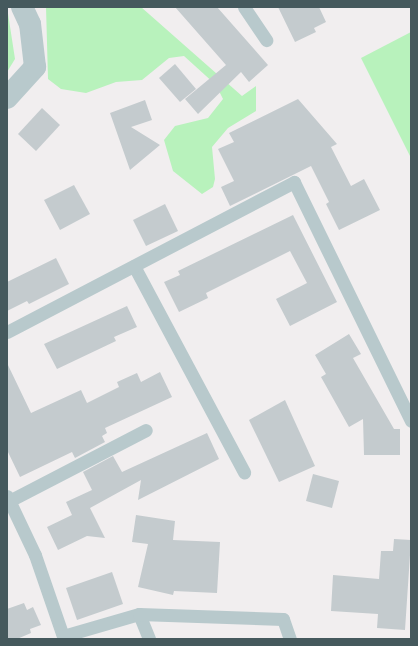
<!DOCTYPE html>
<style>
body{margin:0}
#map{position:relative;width:418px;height:646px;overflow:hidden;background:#f1eeef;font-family:Quicksand,sans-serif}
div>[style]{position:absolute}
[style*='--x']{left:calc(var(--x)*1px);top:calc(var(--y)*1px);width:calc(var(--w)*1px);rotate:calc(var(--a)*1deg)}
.green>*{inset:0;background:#b8f2bc}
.building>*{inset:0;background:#c4cbce}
.lane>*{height:13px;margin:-6.5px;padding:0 6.5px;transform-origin:6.5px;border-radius:6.5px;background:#b8c9cc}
.street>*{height:22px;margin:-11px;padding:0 11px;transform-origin:11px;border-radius:11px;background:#b8c9cc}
span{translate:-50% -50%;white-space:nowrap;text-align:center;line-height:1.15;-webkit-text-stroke:3.5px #fff;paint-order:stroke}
.frame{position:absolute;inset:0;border:8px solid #45595d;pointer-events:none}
</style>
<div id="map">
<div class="green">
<i style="clip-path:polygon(7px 7px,15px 59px,7px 72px)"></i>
<i style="clip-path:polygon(46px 7px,141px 7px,242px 96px,256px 86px,256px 111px,228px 128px,212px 147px,215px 179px,213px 187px,202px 194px,173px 171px,164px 140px,175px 126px,208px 118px,223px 99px,216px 85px,184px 56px,169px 58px,142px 80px,116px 82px,86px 93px,61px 89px,48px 79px)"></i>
<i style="clip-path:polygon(411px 32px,411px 158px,361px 58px)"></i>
</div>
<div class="building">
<i style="clip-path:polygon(175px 7px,217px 7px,268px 65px,249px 82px,241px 72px,198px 114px,185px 99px,226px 65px)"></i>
<i style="clip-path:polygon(278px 7px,319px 7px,326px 22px,314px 28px,316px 32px,295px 42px)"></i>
<i style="clip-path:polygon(175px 64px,196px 89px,180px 102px,159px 78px)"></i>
<i style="clip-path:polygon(298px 99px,337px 144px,331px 147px,351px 186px,364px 179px,380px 210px,339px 230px,326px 204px,329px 202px,311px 166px,230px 206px,221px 187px,234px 181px,218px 149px,234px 142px,229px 133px)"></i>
<i style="clip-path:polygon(145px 100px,152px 120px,131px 127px,160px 145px,130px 170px,110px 113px)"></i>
<i style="clip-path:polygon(42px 108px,60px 125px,36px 151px,18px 134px)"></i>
<i style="clip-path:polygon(74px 185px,90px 214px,60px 230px,44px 200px)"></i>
<i style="clip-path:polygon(165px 204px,178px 231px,146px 246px,133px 220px)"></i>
<i style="clip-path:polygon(293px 215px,337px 302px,290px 326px,276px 299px,307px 283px,290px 251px,206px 293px,208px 298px,179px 312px,164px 282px,180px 275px,178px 271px)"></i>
<i style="clip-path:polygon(56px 258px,69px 284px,29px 304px,27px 301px,7px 311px,7px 282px)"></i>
<i style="clip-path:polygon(127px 306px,137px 327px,114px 337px,116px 341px,57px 369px,44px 344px)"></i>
<i style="clip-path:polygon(349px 334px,361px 354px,353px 358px,394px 429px,400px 429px,400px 455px,364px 455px,363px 419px,349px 427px,321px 377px,326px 374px,315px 355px)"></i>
<i style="clip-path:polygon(7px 363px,31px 413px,81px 390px,87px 403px,119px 387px,117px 382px,137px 373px,141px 382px,160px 372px,172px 397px,105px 428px,107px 433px,102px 436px,105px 442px,75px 458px,72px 452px,20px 477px,7px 450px)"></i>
<i style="clip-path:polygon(285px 400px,315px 466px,279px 482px,249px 420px)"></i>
<i style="clip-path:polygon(207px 433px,219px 459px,138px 500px,141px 480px,90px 508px,105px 538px,87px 536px,58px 550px,47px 527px,72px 515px,66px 502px,92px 490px,83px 472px,113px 456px,122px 472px)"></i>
<i style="clip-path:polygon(313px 474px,339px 481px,332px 508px,306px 501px)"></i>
<i style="clip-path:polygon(136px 515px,175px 521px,173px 540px,220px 542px,217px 593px,174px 591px,173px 595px,138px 587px,148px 544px,132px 542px)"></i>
<i style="clip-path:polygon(394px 539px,411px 540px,405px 630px,377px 628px,378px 614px,331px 611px,333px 575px,379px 579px,381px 551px,393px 551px)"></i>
<i style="clip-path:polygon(112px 572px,123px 604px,77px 620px,66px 588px)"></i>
<i style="clip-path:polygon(24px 603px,27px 610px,33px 607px,41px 625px,30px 629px,31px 633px,17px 639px,7px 639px,7px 609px)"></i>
</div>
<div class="lane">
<i style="--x:244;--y:7;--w:40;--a:56"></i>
<i style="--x:134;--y:266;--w:234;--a:61.9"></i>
<i style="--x:7;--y:332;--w:324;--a:-27.6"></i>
<i style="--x:294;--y:182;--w:266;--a:63.9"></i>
<i style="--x:7;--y:496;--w:65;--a:64.6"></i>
<i style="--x:35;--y:555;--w:89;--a:71"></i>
<i style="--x:9;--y:501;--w:154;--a:-27.4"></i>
<i style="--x:139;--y:614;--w:27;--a:68"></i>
<i style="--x:63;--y:636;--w:79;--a:-16.1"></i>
<i style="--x:139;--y:614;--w:144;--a:2"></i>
<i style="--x:283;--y:619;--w:21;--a:71"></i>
</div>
<div class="street">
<i style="--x:7;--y:98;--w:42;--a:-47.9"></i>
<i style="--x:35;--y:67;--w:43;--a:-96.6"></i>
<i style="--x:30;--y:24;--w:19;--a:-115"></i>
</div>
<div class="frame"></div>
</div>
